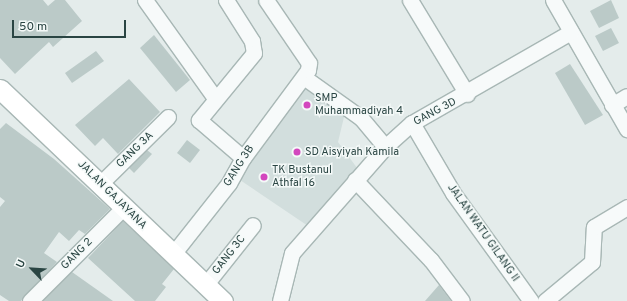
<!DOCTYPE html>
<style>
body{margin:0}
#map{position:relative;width:627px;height:301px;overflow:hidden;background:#e4eceb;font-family:Overpass,sans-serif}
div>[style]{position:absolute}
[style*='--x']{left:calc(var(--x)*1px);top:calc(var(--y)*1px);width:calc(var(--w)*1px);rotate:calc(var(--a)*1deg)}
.built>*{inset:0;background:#d2dedd}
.building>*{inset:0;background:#bbcac8}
.roads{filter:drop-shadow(1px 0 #a8b7b5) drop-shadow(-1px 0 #a8b7b5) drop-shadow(0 1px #a8b7b5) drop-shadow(0 -1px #a8b7b5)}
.minor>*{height:15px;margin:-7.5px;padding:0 7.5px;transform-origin:7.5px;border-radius:7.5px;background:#f7fafa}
.major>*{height:19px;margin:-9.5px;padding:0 9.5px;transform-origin:9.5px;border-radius:9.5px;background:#fff}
.dots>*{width:11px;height:11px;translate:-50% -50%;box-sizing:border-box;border:2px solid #f4f9f8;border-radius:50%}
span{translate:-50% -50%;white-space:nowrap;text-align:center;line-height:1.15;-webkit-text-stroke:3px #f4f9f8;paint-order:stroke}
.poi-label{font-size:11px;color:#2a4543}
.left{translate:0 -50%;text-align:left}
.street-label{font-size:11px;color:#2a4543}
.north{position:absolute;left:12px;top:249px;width:40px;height:40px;-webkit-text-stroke:3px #f4f9f8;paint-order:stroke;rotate:295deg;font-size:11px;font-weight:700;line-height:16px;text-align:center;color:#2a4543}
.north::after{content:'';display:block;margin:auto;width:14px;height:18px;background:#2a4543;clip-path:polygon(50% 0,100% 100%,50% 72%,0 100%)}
.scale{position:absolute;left:12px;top:20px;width:114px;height:18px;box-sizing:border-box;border:2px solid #2a4543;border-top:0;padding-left:5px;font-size:12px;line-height:14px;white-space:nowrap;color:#2a4543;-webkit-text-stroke:3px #f4f9f8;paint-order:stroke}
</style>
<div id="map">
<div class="built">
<i style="clip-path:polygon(304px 78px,345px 113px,338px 142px,360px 172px,311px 228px,237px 178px,237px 151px)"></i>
</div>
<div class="building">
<i style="clip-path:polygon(0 0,43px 0,48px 6px,55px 0,65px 0,82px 21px,53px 47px,49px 42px,15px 74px,0 58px)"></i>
<i style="clip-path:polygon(611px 0,619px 18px,599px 28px,590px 11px)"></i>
<i style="clip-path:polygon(611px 28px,619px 43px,603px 51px,595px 36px)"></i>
<i style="clip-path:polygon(154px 35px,190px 80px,176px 92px,140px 48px)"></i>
<i style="clip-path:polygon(96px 51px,104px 61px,72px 83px,65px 73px)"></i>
<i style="clip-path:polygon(570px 64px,603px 115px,585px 125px,555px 73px)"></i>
<i style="clip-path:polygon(129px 79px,160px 112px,118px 154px,103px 138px,95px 146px,75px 125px)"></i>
<i style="clip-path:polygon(6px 123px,54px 159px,110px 209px,85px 234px,79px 230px,69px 241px,59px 232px,44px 253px,57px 262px,21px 301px,9px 301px,0 295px,0 207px,5px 201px,0 197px,0 129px)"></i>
<i style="clip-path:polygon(187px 140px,200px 150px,190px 163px,177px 153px)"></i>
<i style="clip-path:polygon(147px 150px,152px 154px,134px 173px,129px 168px)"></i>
<i style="clip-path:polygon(123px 221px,174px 269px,162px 284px,166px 287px,155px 301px,135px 301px,88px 258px)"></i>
<i style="clip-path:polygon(72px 272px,113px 301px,43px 301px)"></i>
<i style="clip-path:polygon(439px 285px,451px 301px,425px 301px)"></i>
</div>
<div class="roads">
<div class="minor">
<i style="--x:145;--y:0;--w:120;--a:54.5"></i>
<i style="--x:226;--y:0;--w:49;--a:57.6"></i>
<i style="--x:252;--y:41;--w:12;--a:81"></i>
<i style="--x:254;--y:53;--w:87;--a:129.4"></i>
<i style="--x:199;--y:120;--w:58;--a:40.8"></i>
<i style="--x:410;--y:0;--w:110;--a:58.8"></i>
<i style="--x:553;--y:0;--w:149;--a:60.2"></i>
<i style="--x:305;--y:78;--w:69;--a:35.5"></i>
<i style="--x:361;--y:118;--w:38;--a:50"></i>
<i style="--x:612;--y:105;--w:17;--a:-31"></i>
<i style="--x:412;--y:123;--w:81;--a:59.6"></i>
<i style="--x:453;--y:193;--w:133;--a:54.2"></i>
<i style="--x:355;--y:180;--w:110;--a:46.5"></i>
<i style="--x:431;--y:260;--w:51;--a:52.9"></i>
<i style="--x:101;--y:183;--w:94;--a:-44.6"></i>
<i style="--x:173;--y:254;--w:90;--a:-51.7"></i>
<i style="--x:229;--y:183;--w:29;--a:-61"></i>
<i style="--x:243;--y:158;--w:109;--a:-53.5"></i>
<i style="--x:308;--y:70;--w:7;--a:-82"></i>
<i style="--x:309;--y:63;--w:76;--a:-124.3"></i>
<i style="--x:206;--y:284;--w:75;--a:-51.5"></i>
<i style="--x:30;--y:301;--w:133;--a:-45"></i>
<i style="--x:280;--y:301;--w:49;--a:-76"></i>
<i style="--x:292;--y:253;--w:141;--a:-48.7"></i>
<i style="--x:385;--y:147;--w:36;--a:-42"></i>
<i style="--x:412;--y:123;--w:183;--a:-29.8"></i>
<i style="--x:545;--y:301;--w:61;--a:-39.7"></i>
<i style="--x:592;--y:262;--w:35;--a:-87"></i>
<i style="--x:594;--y:227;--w:39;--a:-31"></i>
</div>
<div class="major">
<i style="--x:0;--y:89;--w:308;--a:43.6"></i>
</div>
</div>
<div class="dots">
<i style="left:307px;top:105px;background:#d347be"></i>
<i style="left:297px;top:152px;background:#d347be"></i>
<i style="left:264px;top:177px;background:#d347be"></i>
</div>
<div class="poi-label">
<span class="left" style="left:315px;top:105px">SMP<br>Muhammadiyah 4</span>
<span class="left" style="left:305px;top:152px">SD Aisyiyah Kamila</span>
<span class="left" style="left:272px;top:177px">TK Bustanul<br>Athfal 16</span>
</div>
<div class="street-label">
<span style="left:435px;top:112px;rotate:-28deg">GANG 3D</span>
<span style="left:135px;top:150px;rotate:-44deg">GANG 3A</span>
<span style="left:239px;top:166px;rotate:-57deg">GANG 3B</span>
<span style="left:112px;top:195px;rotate:45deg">JALAN GAJAYANA</span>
<span style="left:483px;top:233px;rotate:55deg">JALAN WATU GILANG II</span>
<span style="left:77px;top:254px;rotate:-45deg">GANG 2</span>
<span style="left:229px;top:255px;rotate:-52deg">GANG 3C</span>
</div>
<div class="north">U</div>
<div class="scale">50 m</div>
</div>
